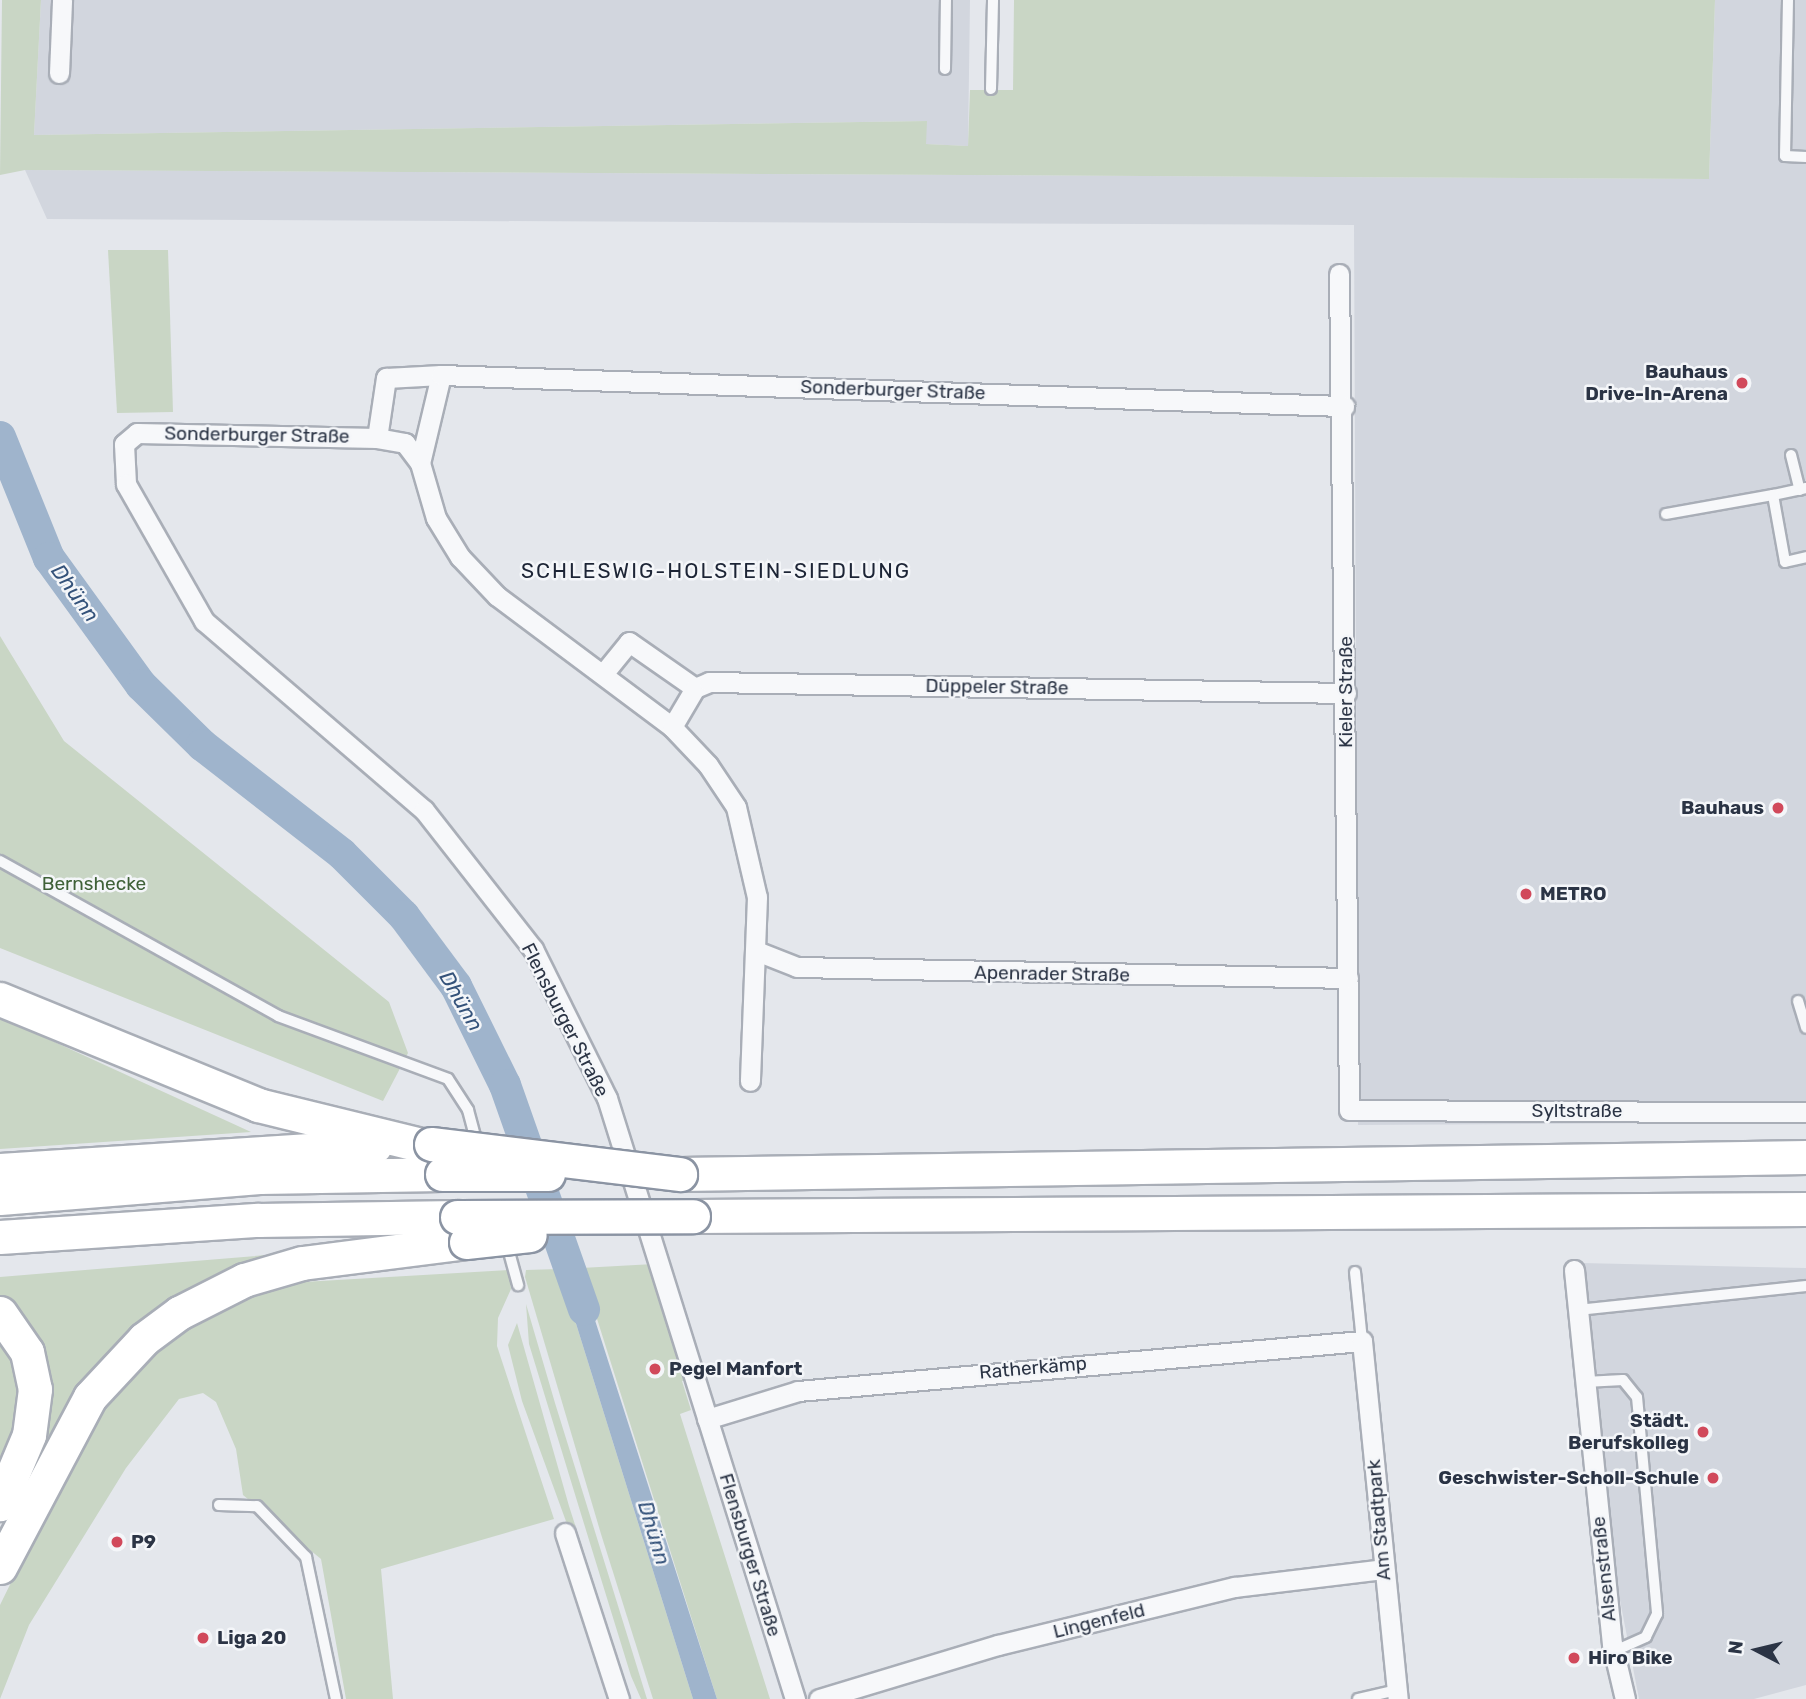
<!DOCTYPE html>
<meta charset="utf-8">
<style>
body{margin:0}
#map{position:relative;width:1806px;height:1699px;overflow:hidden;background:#e4e7ec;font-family:Rubik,sans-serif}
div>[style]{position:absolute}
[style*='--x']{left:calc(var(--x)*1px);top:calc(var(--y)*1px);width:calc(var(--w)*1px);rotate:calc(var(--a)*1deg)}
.built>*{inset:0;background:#d2d6de}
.green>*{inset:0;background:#c9d6c5}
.water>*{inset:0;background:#9fb4cc}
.river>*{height:32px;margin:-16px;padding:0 16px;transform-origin:16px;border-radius:16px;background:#9fb4cc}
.roads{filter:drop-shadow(2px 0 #a9aeb7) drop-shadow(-2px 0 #a9aeb7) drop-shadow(0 2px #a9aeb7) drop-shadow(0 -2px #a9aeb7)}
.lane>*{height:10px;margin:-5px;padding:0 5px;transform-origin:5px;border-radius:5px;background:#f7f8fa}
.street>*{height:19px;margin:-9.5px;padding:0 9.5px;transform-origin:9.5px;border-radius:9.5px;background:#f7f8fa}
.highway>*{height:33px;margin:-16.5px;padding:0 16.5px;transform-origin:16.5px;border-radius:16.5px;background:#fff}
.bridges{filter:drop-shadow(2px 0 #8b94a3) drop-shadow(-2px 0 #8b94a3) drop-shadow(0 2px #8b94a3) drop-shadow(0 -2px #8b94a3)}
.highway-bridge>*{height:33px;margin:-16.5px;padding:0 16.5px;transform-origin:16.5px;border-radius:16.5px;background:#fff}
.dots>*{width:19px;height:19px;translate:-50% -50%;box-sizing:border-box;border:4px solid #f4f6f9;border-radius:50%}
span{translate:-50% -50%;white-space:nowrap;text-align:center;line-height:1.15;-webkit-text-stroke:5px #f4f6f9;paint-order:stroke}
.poi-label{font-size:19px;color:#2b3445;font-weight:700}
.right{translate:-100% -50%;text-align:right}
.left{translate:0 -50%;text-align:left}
.street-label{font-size:19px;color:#2b3445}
.park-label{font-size:19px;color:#3f6138}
.neighbourhood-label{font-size:21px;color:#1d2536;letter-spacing:2px}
.water-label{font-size:21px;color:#34527a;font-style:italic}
.north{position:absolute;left:1722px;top:1615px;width:70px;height:70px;-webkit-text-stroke:5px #f4f6f9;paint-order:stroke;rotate:277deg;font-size:19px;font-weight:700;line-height:28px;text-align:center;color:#2b3445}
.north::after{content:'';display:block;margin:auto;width:24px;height:32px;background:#2b3445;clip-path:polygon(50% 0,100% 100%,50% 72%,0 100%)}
</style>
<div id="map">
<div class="built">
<i style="clip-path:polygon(41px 0,970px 0,968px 146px,926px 144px,926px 121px,34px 135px)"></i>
<i style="clip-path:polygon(1715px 0,1806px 0,1806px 1122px,1358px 1125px,1354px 225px,47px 219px,25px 170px,1709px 179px)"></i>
<i style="clip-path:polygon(1581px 1263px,1806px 1268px,1806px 1685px,1754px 1699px,1639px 1699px,1619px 1595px)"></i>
</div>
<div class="green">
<i style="clip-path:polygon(2px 0,41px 0,34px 135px,927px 121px,926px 144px,968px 146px,970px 90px,1013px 90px,1014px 0,1715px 0,1709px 179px,25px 170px,0 175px)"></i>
<i style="clip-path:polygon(108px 250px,168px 250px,173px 412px,117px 413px)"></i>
<i style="clip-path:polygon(0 636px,64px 741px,389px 1002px,408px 1053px,383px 1101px,0 948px)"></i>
<i style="clip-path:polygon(0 1017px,251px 1132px,0 1149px)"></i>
<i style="clip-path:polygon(279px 1254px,142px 1321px,90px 1373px,40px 1449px,42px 1349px,37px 1334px,0 1302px,0 1277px)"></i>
<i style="clip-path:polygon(654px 1264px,689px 1379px,682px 1381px,691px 1410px,680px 1414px,770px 1699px,717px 1699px,581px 1268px)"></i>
<i style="clip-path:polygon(559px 1269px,693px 1699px,653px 1699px,601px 1534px,525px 1277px,526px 1270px)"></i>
<i style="clip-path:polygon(509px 1270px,511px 1289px,498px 1318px,497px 1346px,554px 1519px,381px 1569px,393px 1699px,346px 1699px,321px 1559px,243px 1495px,236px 1449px,216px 1402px,203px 1393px,179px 1399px,126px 1468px,29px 1625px,0 1699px,0 1605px,92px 1418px,141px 1362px,175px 1333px,255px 1292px,303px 1282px)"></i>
<i style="clip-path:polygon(526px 1304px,555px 1403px,647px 1699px,641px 1699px,631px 1676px,581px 1514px,529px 1344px)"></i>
<i style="clip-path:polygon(517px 1323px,569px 1506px,631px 1699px,522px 1401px,508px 1345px)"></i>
<i style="clip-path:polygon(0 1329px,23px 1397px,0 1474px)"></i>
</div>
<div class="water">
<i style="clip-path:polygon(581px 1268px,593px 1314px,717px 1699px,693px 1699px,559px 1269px)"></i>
</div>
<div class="river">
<i style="--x:0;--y:437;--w:131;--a:68"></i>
<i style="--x:49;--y:558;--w:157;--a:54.1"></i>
<i style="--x:141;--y:685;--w:86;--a:44.5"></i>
<i style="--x:202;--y:745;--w:177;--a:37.9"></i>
<i style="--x:342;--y:854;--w:88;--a:45"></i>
<i style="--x:404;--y:916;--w:87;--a:53.4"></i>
<i style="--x:456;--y:986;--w:110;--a:63.7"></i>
<i style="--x:505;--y:1085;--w:238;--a:70.6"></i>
</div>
<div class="roads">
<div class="lane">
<i style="--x:1788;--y:0;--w:156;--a:91.1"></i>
<i style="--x:1785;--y:156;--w:21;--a:3"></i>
<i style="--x:945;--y:69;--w:69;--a:-89.2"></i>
<i style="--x:991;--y:89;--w:89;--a:-88.7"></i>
<i style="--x:1791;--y:455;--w:36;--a:76"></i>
<i style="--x:1806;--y:488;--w:34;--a:168"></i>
<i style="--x:1773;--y:495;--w:68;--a:79.8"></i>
<i style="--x:1785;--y:562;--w:22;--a:-13"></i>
<i style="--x:1666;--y:514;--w:109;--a:-10.1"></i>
<i style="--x:0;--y:861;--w:318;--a:29.1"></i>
<i style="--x:278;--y:1016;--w:181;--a:20.3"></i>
<i style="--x:448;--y:1079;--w:37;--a:57"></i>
<i style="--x:468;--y:1110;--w:34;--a:75"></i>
<i style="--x:1798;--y:1001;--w:28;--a:73"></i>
<i style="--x:506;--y:1241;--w:46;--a:74.7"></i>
<i style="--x:1355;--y:1272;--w:69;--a:84.2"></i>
<i style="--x:1578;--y:1310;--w:229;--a:-6"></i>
<i style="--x:1585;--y:1382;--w:38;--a:-3"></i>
<i style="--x:1623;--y:1380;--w:22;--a:51"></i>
<i style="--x:1637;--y:1397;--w:218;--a:84.7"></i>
<i style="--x:1657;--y:1614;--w:25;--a:116"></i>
<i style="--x:1646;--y:1637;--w:35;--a:156"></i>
<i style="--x:219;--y:1505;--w:38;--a:2"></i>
<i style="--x:257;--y:1506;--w:71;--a:46.1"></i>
<i style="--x:306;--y:1557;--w:145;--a:78.1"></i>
<i style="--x:1358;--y:1699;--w:40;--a:-13"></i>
</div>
<div class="street">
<i style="--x:59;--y:73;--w:73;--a:-87.6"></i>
<i style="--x:1339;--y:274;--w:836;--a:89.31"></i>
<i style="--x:1349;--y:1110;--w:457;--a:0.3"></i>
<i style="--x:441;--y:375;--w:90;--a:103.4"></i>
<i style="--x:420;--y:463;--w:25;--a:-127"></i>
<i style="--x:405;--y:443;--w:28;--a:-170"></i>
<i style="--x:377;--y:438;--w:240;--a:-178.8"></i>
<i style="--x:137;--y:433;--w:17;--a:140"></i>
<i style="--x:124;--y:444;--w:40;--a:87.1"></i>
<i style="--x:126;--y:484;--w:158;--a:60.3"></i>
<i style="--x:204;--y:621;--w:290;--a:40.7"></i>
<i style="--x:424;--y:810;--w:177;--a:51.9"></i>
<i style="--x:533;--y:949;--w:166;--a:63.6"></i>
<i style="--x:607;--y:1098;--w:630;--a:72.63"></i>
<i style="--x:377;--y:438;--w:61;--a:-81.5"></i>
<i style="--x:386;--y:378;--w:55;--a:-3.1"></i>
<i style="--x:441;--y:375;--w:904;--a:1.97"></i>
<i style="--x:420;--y:463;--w:57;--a:73.8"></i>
<i style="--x:436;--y:518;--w:46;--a:58.4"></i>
<i style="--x:460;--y:557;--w:54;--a:46.5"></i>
<i style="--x:497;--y:596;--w:219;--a:36.8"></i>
<i style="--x:672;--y:727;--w:52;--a:46.5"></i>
<i style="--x:708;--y:765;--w:50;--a:56.3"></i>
<i style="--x:736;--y:807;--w:92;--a:76.9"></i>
<i style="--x:757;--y:897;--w:184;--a:92.2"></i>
<i style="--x:603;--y:674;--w:41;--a:-50.9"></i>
<i style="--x:629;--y:642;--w:80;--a:34.9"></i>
<i style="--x:672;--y:727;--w:45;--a:-59.5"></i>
<i style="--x:695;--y:688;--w:15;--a:-23"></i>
<i style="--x:709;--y:682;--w:637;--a:0.99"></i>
<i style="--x:759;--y:952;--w:41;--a:21.5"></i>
<i style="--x:797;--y:967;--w:551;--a:1.14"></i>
<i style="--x:1574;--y:1270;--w:376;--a:84.2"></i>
<i style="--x:1612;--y:1644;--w:57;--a:76.7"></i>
<i style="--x:707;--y:1419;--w:95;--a:-17.1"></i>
<i style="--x:798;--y:1391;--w:566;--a:-5.07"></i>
<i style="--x:1362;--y:1341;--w:360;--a:84.3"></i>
<i style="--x:565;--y:1533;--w:175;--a:72"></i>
<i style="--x:819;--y:1699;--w:187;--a:-16.8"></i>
<i style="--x:998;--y:1645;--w:244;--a:-13.8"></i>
<i style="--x:1235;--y:1587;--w:150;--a:-6.9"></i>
</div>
<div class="highway">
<i style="--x:0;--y:999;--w:279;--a:22.3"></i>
<i style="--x:258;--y:1105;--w:164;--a:13.8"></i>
<i style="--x:0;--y:1170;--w:376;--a:-3.7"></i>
<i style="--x:680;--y:1174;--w:1126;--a:-0.86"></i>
<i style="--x:0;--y:1198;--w:260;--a:-4.6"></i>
<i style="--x:259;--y:1177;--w:183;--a:-0.9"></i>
<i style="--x:693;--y:1216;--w:1113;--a:-0.36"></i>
<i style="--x:0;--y:1237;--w:259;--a:-3.8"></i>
<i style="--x:258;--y:1220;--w:199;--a:-0.9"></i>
<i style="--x:0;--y:1313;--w:47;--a:55.3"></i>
<i style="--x:27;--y:1352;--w:38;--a:78"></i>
<i style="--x:35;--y:1389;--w:46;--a:97.4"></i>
<i style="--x:29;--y:1435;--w:75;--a:112.8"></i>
<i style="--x:0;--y:1567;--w:192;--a:-62.1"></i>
<i style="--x:90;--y:1397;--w:79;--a:-47"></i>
<i style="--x:144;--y:1339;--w:44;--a:-36.6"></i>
<i style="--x:179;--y:1313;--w:73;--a:-26.9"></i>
<i style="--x:244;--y:1280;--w:60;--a:-16.3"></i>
<i style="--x:302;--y:1263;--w:165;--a:-7.3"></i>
</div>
</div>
<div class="bridges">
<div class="highway-bridge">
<i style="--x:431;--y:1144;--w:251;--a:6.9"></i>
<i style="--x:442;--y:1174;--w:106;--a:0"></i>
<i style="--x:457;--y:1217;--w:236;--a:-0.2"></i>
<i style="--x:466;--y:1242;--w:64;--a:-6.2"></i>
</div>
</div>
<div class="dots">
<i style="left:1742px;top:383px;background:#d1495b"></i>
<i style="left:1778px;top:808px;background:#d1495b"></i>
<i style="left:1526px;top:894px;background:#d1495b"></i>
<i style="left:655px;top:1369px;background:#d1495b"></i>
<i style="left:1703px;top:1432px;background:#d1495b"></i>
<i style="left:1713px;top:1478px;background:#d1495b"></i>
<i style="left:117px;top:1542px;background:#d1495b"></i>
<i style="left:203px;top:1638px;background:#d1495b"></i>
<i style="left:1574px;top:1658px;background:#d1495b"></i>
</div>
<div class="poi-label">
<span class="right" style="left:1728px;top:383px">Bauhaus<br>Drive-In-Arena</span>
<span class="right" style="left:1764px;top:808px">Bauhaus</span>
<span class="left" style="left:1540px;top:894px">METRO</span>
<span class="left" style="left:669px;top:1369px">Pegel Manfort</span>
<span class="right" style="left:1689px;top:1432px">Städt.<br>Berufskolleg</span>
<span class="right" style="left:1699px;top:1478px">Geschwister-Scholl-Schule</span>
<span class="left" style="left:131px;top:1542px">P9</span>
<span class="left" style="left:217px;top:1638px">Liga 20</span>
<span class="left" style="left:1588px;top:1658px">Hiro Bike</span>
</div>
<div class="street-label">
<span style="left:893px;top:390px;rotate:2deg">Sonderburger Straße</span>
<span style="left:257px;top:435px;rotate:1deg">Sonderburger Straße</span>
<span style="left:997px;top:687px;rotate:1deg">Düppeler Straße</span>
<span style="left:1346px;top:692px;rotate:-90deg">Kieler Straße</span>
<span style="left:1052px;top:974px;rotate:1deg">Apenrader Straße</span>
<span style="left:565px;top:1020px;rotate:63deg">Flensburger Straße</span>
<span style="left:1577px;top:1111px">Syltstraße</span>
<span style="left:1033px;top:1368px;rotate:-5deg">Ratherkämp</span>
<span style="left:1379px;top:1520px;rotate:-95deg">Am Stadtpark</span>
<span style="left:750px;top:1555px;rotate:73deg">Flensburger Straße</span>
<span style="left:1604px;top:1569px;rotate:-96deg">Alsenstraße</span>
<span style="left:1099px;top:1621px;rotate:-14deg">Lingenfeld</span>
</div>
<div class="park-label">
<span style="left:94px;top:884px">Bernshecke</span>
</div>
<div class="neighbourhood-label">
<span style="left:716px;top:571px">SCHLESWIG-HOLSTEIN-SIEDLUNG</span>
</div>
<div class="water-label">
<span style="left:75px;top:593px;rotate:54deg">Dhünn</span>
<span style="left:461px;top:1001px;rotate:60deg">Dhünn</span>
<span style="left:654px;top:1533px;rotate:73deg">Dhünn</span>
</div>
<div class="north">N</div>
</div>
